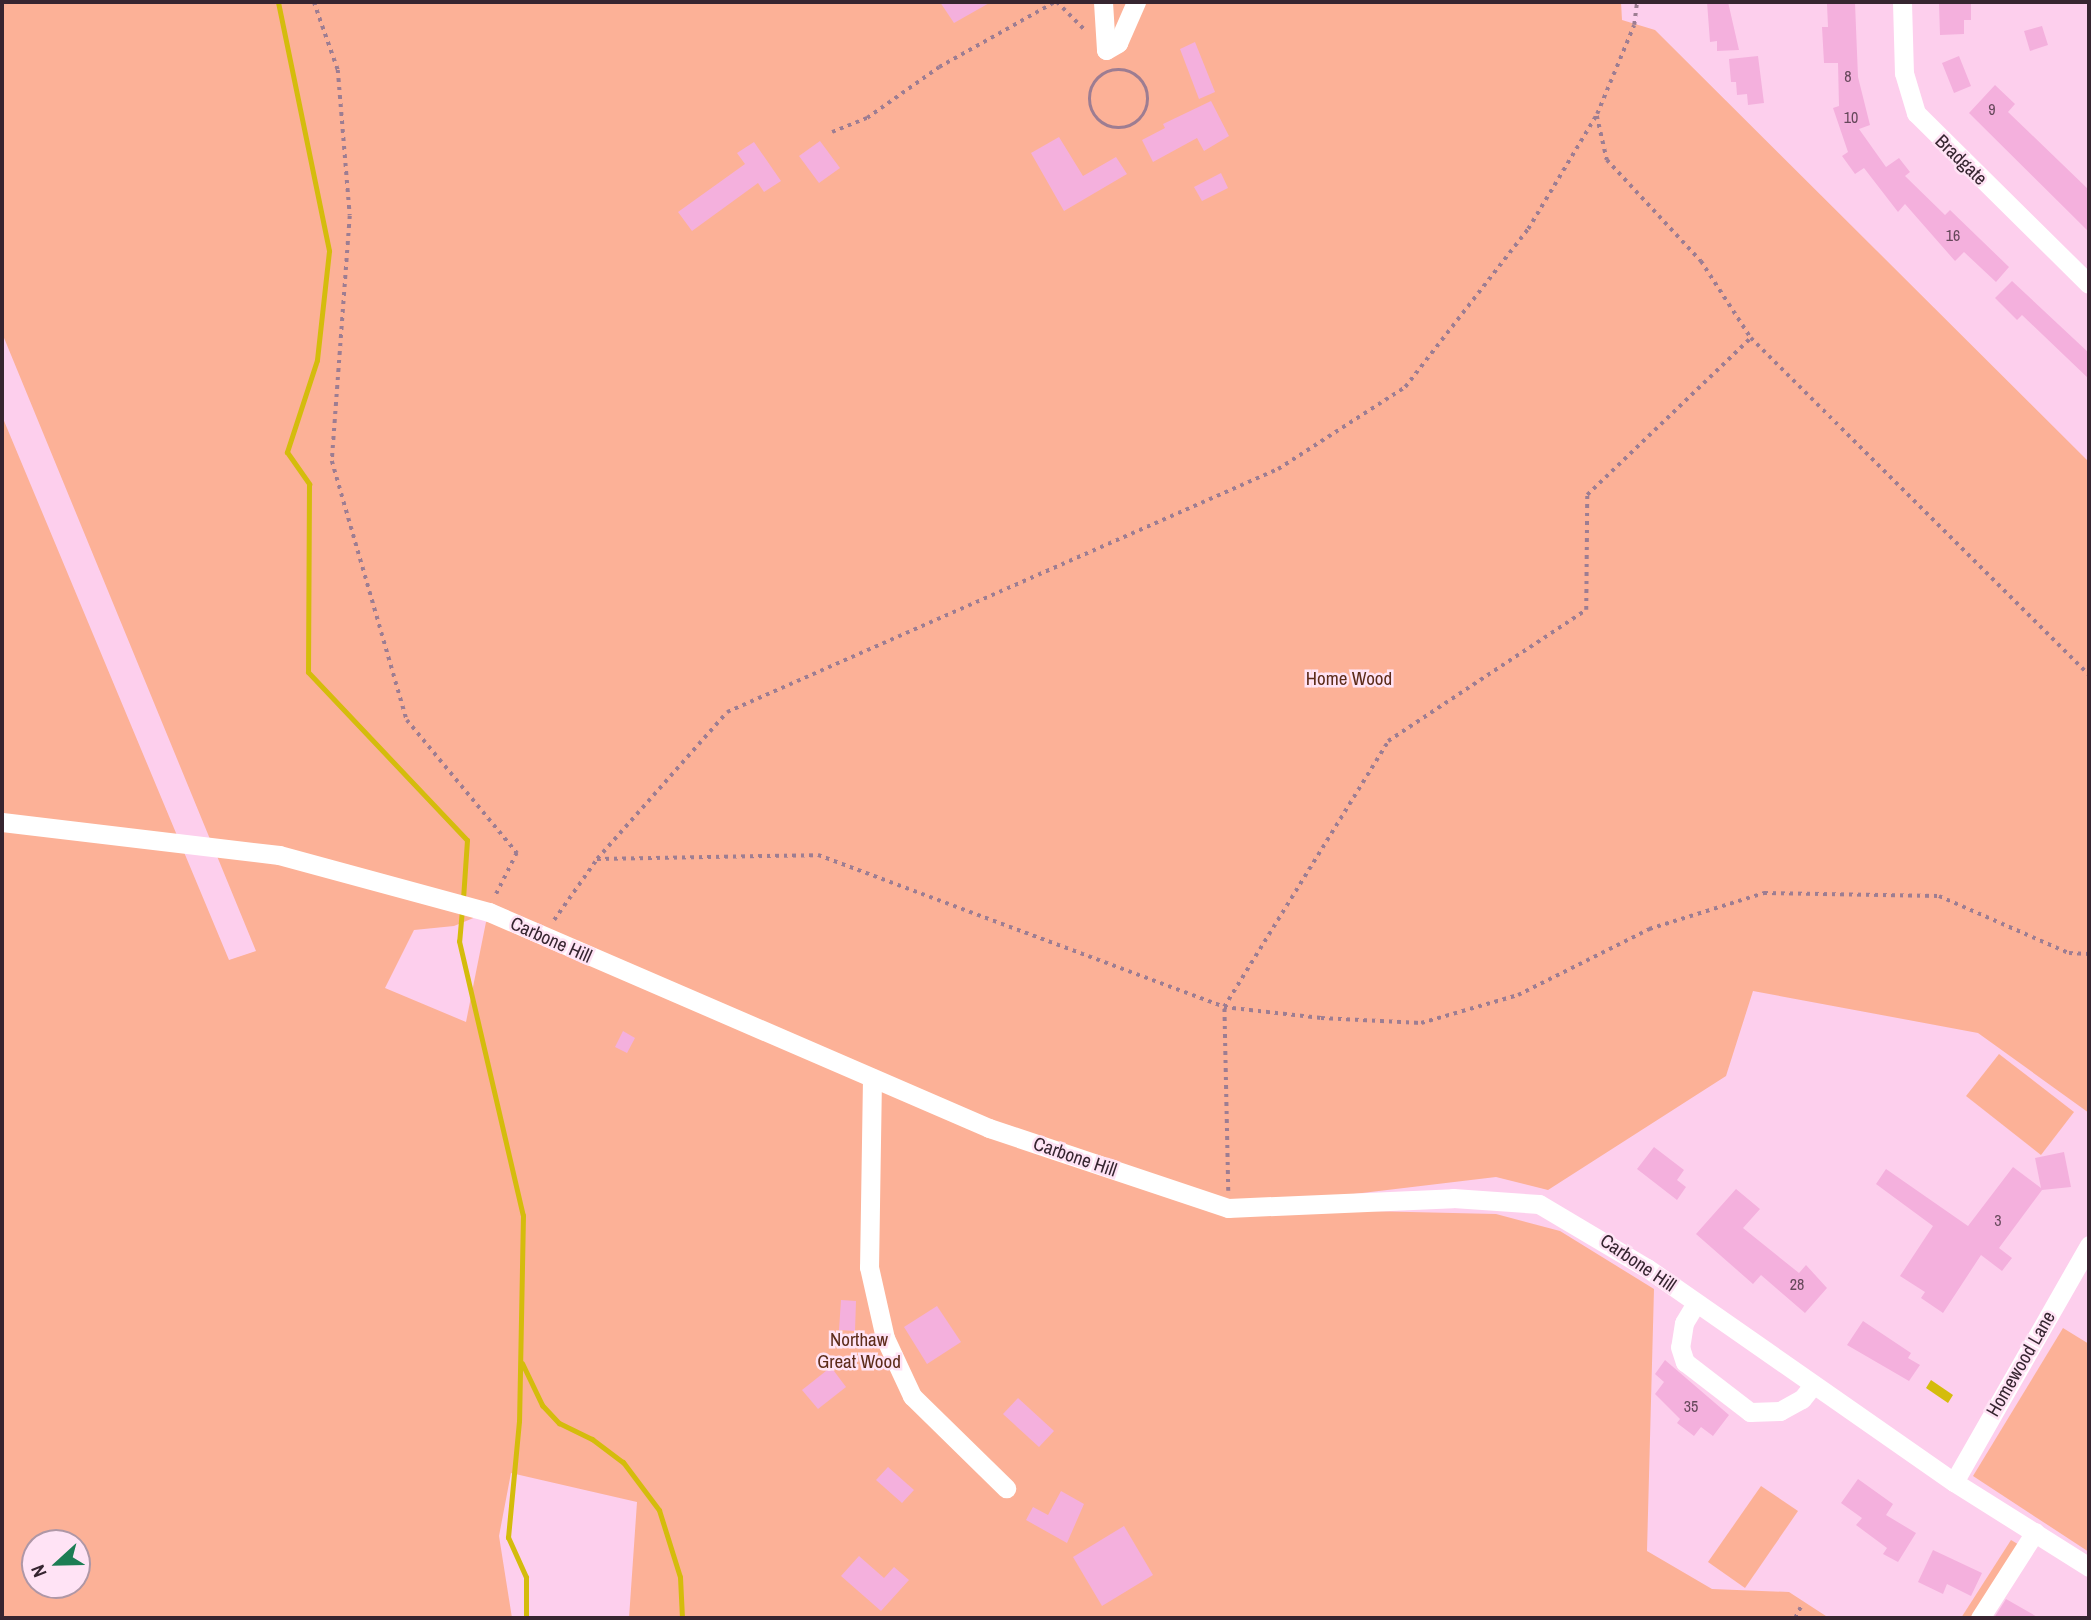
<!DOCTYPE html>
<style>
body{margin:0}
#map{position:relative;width:2091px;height:1620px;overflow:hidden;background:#fdcfed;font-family:"Archivo Narrow",sans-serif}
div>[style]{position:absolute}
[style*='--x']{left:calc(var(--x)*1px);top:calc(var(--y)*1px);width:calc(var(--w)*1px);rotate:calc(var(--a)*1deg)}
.green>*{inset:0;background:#fcb197}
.water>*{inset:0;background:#d4bc0c}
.stream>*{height:5px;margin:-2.5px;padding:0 2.5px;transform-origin:2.5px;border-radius:2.5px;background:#d4bc0c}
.building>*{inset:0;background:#f4b0dd}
.path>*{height:3.5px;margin-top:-1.75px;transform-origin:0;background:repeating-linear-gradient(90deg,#9d7d92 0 3.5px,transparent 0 8.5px)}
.path>.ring{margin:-1.75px;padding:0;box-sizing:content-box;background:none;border:3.5px solid #9d7d92;border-radius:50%}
.minor>*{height:19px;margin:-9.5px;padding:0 9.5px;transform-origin:9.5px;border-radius:9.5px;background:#fff}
span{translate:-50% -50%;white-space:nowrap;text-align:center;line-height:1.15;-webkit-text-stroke:5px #ffe3f5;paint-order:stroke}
.number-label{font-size:16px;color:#66485b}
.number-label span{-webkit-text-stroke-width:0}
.street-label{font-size:19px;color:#362530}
.park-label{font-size:19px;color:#5d2c1a}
.frame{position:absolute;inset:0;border:4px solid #362530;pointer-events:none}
.north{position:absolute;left:21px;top:1529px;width:70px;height:70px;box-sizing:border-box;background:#ffe3f5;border:2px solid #af97a6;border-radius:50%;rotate:248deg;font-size:19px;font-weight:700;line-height:28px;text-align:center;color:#362530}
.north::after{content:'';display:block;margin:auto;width:24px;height:32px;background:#1d7d54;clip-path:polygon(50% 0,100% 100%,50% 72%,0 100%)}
</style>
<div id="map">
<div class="green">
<i style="clip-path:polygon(evenodd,2px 2px,1621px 2px,1622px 20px,1655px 30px,2089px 462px,2089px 1113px,1978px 1033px,1753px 991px,1726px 1076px,1548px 1190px,1496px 1177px,1236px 1208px,1496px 1214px,1560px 1231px,1654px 1289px,1647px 1551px,1712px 1589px,1789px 1592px,1829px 1618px,629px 1618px,637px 1502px,511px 1473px,499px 1536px,512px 1618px,2px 1618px,2px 416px,229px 960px,256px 951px,2px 333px,2px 2px,488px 912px,466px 1022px,385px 988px,414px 930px,454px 926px,488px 912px,2px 2px,35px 1543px,77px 1543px,77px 1585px,35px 1585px,35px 1543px)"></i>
<i style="clip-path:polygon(1999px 1054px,2074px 1112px,2041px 1155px,1966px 1096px)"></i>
<i style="clip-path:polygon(2063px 1328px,2089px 1344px,2089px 1552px,1973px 1476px)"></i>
<i style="clip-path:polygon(1761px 1486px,1798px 1511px,1745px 1588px,1708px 1562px)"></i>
<i style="clip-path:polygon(2011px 1540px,2031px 1552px,1989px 1618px,1961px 1618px)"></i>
</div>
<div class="water">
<i style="clip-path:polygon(1931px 1380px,1953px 1395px,1948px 1403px,1926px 1388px)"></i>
</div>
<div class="stream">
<i style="--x:278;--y:2;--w:254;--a:78.4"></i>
<i style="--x:329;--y:251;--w:110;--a:96.3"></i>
<i style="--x:317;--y:360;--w:97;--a:108.1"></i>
<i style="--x:287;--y:452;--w:39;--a:55"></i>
<i style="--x:309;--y:484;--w:188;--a:90.3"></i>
<i style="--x:308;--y:672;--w:231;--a:46.6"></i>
<i style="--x:467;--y:840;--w:59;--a:93.9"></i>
<i style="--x:462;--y:909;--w:32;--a:95"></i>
<i style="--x:459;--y:941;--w:281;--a:76.9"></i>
<i style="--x:523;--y:1215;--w:206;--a:91.1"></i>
<i style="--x:519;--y:1421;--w:117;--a:95.4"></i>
<i style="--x:508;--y:1537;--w:44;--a:65.8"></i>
<i style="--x:526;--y:1577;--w:41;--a:90"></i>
<i style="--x:522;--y:1363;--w:47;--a:64.5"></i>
<i style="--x:542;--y:1405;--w:25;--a:47"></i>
<i style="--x:559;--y:1423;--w:37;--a:26"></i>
<i style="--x:592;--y:1439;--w:39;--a:37"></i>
<i style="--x:623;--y:1462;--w:60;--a:53.1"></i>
<i style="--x:659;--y:1510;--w:70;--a:72.6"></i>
<i style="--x:680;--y:1577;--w:41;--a:87.2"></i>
</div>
<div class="building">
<i style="clip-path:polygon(940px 2px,991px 2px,954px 23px)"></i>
<i style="clip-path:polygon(1707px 2px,1728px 2px,1739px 50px,1717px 51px,1717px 41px,1710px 42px)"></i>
<i style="clip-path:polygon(1971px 2px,1971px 20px,1964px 20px,1964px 34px,1940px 35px,1939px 3px)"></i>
<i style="clip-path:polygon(1855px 3px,1858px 77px,1870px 125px,1859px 129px,1886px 167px,1899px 158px,1910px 172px,1905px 176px,1945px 215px,1950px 210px,2009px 267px,1996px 282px,1964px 252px,1955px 261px,1905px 204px,1898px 212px,1864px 168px,1855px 174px,1842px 156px,1848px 152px,1833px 108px,1839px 106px,1838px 63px,1824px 63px,1822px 27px,1828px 27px,1827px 4px)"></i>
<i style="clip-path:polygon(2042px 26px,2048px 45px,2030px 51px,2024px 31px)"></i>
<i style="clip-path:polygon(1195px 42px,1215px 92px,1199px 99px,1180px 49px)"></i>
<i style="clip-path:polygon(1758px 56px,1764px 103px,1748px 105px,1747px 94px,1737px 95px,1736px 82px,1731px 82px,1729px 59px)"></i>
<i style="clip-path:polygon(1959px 56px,1971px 86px,1954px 93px,1942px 63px)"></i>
<i style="clip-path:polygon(1995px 85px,2015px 104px,2008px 112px,2089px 190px,2089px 232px,1969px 113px)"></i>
<i style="clip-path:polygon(1211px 101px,1229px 136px,1204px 151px,1197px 138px,1153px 162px,1142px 140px,1165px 128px,1163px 124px)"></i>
<i style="clip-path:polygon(1059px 137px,1083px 176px,1116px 157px,1127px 174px,1064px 211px,1031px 153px)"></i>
<i style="clip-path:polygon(820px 141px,840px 168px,819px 183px,799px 156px)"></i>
<i style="clip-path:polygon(754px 142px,781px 181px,764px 192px,758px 183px,692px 231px,678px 212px,745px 164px,737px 153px)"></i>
<i style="clip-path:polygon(1221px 173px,1228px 188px,1202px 201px,1194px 187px)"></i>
<i style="clip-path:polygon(2012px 281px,2089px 353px,2089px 379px,2022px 315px,2017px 320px,1995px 298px)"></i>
<i style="clip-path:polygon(623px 1031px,635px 1038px,627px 1053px,615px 1047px)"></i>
<i style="clip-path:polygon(1654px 1147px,1684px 1170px,1677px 1180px,1686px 1187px,1677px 1200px,1637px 1169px)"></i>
<i style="clip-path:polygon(2064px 1152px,2071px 1187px,2042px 1190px,1999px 1248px,2012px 1258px,2002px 1271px,1981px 1255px,1943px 1313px,1921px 1298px,1925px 1292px,1900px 1276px,1933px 1226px,1876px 1184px,1886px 1169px,1968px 1226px,2013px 1167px,2041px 1188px,2035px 1158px)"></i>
<i style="clip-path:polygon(1736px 1189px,1760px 1209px,1743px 1228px,1799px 1273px,1806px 1265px,1827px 1288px,1805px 1313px,1761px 1275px,1753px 1284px,1696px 1234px)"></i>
<i style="clip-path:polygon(841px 1300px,856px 1301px,855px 1331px,839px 1330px)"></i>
<i style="clip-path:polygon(937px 1306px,961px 1342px,927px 1364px,904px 1327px)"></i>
<i style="clip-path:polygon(1863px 1321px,1911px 1353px,1908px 1358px,1920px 1365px,1909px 1381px,1847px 1345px)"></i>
<i style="clip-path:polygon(1665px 1360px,1729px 1415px,1713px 1436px,1701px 1427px,1694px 1436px,1677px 1423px,1680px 1419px,1655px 1394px,1664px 1382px,1655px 1374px)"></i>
<i style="clip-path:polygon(831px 1367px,846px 1387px,818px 1409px,802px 1390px)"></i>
<i style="clip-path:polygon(1018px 1398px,1054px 1431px,1039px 1447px,1003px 1414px)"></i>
<i style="clip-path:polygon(888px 1467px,914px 1490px,902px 1503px,876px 1480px)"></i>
<i style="clip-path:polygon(1858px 1479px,1893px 1504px,1886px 1515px,1916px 1533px,1898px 1562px,1883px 1554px,1887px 1548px,1856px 1525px,1862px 1518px,1841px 1503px)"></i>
<i style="clip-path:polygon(1061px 1491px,1084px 1504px,1067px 1543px,1026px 1520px,1033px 1507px,1048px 1515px)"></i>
<i style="clip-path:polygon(1124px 1526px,1153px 1575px,1102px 1606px,1073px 1557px)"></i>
<i style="clip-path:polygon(1933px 1550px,1982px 1573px,1971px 1596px,1947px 1584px,1943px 1594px,1918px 1582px)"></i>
<i style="clip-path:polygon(859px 1556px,884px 1578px,894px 1567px,909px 1580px,881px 1611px,841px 1576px)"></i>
<i style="clip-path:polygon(2006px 1599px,2039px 1618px,1994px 1618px)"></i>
</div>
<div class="path">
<i style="--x:314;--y:2;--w:72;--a:70.6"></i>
<i style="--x:338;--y:70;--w:146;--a:85.3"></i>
<i style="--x:350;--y:216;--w:246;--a:94.2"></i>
<i style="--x:332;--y:461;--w:270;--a:73.9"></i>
<i style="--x:407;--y:720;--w:173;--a:50.4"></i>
<i style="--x:517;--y:853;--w:47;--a:116.6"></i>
<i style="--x:1057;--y:2;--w:40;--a:45"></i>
<i class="ring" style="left:1090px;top:70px;width:54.5px;height:54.5px"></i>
<i style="--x:1597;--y:116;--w:45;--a:77.2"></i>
<i style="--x:1607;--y:160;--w:138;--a:47.1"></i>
<i style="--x:1701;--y:261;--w:92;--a:57"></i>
<i style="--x:1751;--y:338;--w:477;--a:44.9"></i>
<i style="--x:832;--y:132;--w:38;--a:-22"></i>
<i style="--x:867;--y:118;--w:88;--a:-35.3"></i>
<i style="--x:939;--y:67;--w:133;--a:-29.3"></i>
<i style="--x:597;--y:859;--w:221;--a:-1"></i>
<i style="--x:818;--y:855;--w:434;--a:20.5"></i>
<i style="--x:1224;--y:1007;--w:98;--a:6.5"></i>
<i style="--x:1321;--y:1018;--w:100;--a:2.9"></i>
<i style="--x:1421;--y:1023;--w:101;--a:-16.1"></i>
<i style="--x:1518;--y:995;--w:147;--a:-26.7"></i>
<i style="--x:1649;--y:929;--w:121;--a:-17.4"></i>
<i style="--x:1764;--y:893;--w:175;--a:1"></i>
<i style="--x:1939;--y:896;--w:142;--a:23.7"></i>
<i style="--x:2069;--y:953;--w:20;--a:3"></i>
<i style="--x:554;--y:920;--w:75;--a:-54.8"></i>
<i style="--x:597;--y:859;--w:196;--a:-48.5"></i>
<i style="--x:727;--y:712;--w:602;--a:-23.8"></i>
<i style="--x:1278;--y:469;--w:151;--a:-32.8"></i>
<i style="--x:1405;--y:387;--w:200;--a:-52.1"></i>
<i style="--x:1528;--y:229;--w:134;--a:-59"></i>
<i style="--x:1597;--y:114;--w:96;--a:-67.4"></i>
<i style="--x:1634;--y:25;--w:23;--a:-83"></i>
<i style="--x:1228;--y:1191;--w:184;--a:-91.2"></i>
<i style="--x:1224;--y:1007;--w:312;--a:-58.3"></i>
<i style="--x:1388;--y:741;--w:237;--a:-33.5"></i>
<i style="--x:1586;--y:610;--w:115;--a:-89.5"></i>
<i style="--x:1587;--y:495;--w:227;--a:-43.8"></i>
<i style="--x:1795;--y:1618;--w:16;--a:-63"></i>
</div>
<div class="minor">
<i style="--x:1103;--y:2;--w:48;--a:86.4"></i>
<i style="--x:1106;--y:50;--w:14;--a:-30"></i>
<i style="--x:1118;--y:43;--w:45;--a:-66.3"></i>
<i style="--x:1902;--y:2;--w:71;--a:88.4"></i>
<i style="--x:1904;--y:73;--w:42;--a:73.3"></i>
<i style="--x:1916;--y:113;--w:243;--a:44.7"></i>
<i style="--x:2;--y:822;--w:279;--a:6.8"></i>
<i style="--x:279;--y:855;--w:218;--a:15.2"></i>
<i style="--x:489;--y:912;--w:545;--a:23.36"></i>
<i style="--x:989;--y:1128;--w:252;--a:18.5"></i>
<i style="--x:1228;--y:1208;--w:225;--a:-2.5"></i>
<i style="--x:1453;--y:1198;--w:86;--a:4"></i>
<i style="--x:1539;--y:1204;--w:126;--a:30.7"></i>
<i style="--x:1647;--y:1268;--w:374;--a:34.9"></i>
<i style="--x:1954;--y:1482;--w:160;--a:32.2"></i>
<i style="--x:872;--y:1078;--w:189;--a:90.9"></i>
<i style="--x:869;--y:1267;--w:73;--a:77.3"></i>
<i style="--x:885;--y:1338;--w:64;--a:65"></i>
<i style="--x:912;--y:1396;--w:132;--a:44.4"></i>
<i style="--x:1696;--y:1303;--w:23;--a:121"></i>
<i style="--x:1684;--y:1323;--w:24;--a:99"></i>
<i style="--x:1680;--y:1347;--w:16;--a:72"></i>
<i style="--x:1685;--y:1362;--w:82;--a:37.6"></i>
<i style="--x:1750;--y:1412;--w:30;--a:-2"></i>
<i style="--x:1780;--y:1411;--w:25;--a:-29"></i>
<i style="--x:1802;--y:1399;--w:16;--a:-52"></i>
<i style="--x:1954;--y:1482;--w:273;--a:-60.3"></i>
<i style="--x:1980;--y:1618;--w:102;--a:-57.4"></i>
</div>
<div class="number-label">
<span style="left:1848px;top:76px">8</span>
<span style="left:1992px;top:109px">9</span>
<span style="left:1851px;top:117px">10</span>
<span style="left:1953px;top:235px">16</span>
<span style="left:1998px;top:1220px">3</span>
<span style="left:1797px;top:1284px">28</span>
<span style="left:1691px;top:1406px">35</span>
</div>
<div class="street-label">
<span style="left:1961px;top:160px;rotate:44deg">Bradgate</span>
<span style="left:551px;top:940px;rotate:24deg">Carbone Hill</span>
<span style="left:1075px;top:1157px;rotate:19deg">Carbone Hill</span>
<span style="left:1638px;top:1263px;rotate:34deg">Carbone Hill</span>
<span style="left:2021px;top:1364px;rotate:-60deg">Homewood Lane</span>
</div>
<div class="park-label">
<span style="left:1349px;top:679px">Home Wood</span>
<span style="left:859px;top:1351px">Northaw<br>Great Wood</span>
</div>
<div class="frame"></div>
<div class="north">N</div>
</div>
